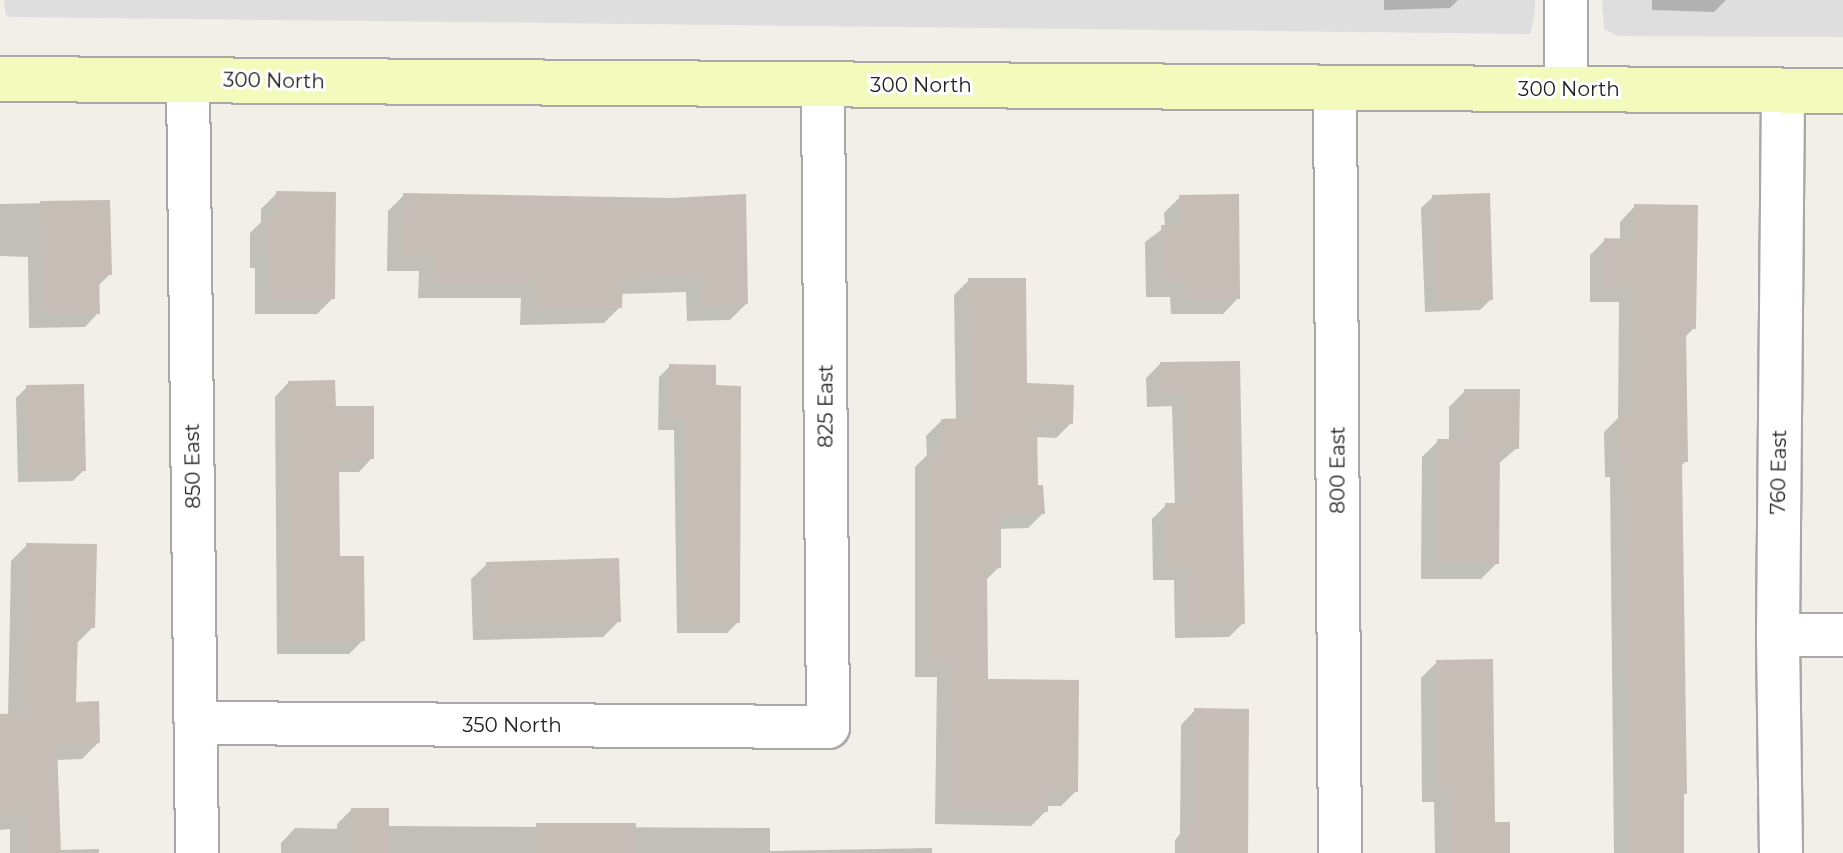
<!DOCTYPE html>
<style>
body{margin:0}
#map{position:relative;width:1843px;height:853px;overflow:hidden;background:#f1efe7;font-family:Montserrat,sans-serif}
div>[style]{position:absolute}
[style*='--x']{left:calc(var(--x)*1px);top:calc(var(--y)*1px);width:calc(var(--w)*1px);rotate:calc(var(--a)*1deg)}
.residential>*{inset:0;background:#dfdede}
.shadow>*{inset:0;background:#0003}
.building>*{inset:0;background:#c6beb6}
.roads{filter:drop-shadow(2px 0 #a8a8a8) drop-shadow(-2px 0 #a8a8a8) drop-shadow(0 2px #a8a8a8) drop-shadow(0 -2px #a8a8a8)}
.street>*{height:42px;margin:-21px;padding:0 21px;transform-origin:21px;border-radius:21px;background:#fff}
.secondary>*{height:44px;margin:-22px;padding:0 22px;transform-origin:22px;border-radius:22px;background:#f3fbbc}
span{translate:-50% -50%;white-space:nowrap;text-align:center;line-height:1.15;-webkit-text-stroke:6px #fff;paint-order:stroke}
.street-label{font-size:20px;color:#212121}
</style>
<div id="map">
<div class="residential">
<i style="clip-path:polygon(4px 0,1535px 0,1535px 12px,1530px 34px,10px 17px,6px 15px)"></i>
<i style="clip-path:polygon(1602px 0,1843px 0,1843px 37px,1618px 36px,1604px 29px)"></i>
</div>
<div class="shadow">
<i style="clip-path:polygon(1384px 0,1458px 0,1450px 8px,1384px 10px)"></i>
<i style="clip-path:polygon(1652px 0,1726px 0,1714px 12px,1652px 10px)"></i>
<i style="clip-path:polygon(277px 193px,333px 298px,317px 314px,255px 314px,255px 268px,250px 268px,250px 233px,261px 222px,261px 209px)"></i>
<i style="clip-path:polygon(404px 195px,672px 200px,746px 304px,730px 320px,687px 321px,686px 292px,620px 294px,620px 307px,604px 323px,520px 325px,521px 298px,418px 298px,419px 271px,387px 271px,388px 211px)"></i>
<i style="clip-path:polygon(1180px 197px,1238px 298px,1223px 314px,1171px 314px,1170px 297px,1146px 297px,1145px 242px,1165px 227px,1164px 213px)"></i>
<i style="clip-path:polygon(1433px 197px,1491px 299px,1480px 310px,1425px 312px,1421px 208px)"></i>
<i style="clip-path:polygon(108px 202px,110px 274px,98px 286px,98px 313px,85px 327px,29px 328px,28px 257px,0 256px,0 204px)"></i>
<i style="clip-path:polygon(1635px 206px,1694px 328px,1684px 338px,1686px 461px,1680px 467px,1683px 853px,1614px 853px,1610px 477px,1605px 477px,1604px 432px,1618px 418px,1619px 302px,1590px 302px,1590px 255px,1605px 240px,1620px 240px,1620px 222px)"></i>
<i style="clip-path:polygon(969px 280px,1025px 385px,1071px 423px,1056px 438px,1035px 437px,1036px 487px,1043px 513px,1028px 528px,999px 529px,999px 567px,985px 581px,986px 681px,1076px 791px,1061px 806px,1046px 806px,1046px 811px,1031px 826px,935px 824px,937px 677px,915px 677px,915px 467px,927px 455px,926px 436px,941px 421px,956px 420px,954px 295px)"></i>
<i style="clip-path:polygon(1238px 363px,1243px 623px,1229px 637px,1175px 638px,1174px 580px,1153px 580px,1152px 519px,1166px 505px,1175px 505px,1172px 406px,1147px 407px,1146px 378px,1160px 364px)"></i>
<i style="clip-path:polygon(670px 366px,738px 622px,727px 633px,677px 633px,674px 430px,658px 430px,659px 377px)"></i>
<i style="clip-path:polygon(288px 383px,334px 408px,372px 458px,359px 472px,337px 472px,338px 558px,363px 640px,349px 654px,277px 654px,275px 397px)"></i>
<i style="clip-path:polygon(27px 387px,84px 470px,73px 481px,18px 482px,16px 398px)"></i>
<i style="clip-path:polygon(1465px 391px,1517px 448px,1498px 464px,1497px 563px,1481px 579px,1421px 579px,1422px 457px,1438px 441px,1449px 441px,1449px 407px)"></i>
<i style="clip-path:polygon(27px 545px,93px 627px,77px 643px,74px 704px,98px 743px,82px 759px,56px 760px,59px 850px,99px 849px,99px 853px,10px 853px,10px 829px,0 830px,0 717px,8px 716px,11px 561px)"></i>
<i style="clip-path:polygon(487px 564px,619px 621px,603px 637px,473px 640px,471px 579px)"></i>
<i style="clip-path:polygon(1437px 662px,1493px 824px,1508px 853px,1435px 853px,1434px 802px,1422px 802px,1421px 678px)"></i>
<i style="clip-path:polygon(1195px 710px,1248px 853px,1175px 853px,1175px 840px,1180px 834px,1181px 725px)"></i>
<i style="clip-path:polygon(351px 810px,387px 826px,770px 828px,770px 851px,932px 848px,932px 853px,281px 853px,281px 843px,295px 828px,337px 829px,337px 824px)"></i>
</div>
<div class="building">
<i style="clip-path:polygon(276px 191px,336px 192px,335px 299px,270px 299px,270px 253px,265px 252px,265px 215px,276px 215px)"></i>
<i style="clip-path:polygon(403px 193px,672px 198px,746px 194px,748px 304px,702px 306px,701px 277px,623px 279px,622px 308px,535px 310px,536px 283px,434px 283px,434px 256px,402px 256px)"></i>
<i style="clip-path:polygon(1490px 193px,1493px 300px,1435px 302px,1432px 195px)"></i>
<i style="clip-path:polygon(1239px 194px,1240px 299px,1186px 299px,1185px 282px,1162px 282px,1161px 225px,1180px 225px,1179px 195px)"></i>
<i style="clip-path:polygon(110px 200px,112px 275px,99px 275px,100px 314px,42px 315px,40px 201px)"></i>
<i style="clip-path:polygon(1634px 204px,1698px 205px,1696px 329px,1686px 329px,1688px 462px,1682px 462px,1687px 794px,1684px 794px,1684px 853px,1629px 853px,1624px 463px,1619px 463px,1618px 415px,1632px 415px,1633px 288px,1604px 288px,1604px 238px,1634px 239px)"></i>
<i style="clip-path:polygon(968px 278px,1026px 278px,1027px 383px,1074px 385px,1073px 424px,1037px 423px,1038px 485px,1043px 485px,1045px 514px,1001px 515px,1001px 568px,987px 569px,988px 679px,1079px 680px,1078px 792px,1048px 791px,1048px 812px,950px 810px,951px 663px,929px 663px,929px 450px,941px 449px,941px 419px,970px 418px)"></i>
<i style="clip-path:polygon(1240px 361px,1245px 624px,1188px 625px,1187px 567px,1166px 567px,1165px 503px,1188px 503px,1185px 393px,1160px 394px,1160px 362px)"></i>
<i style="clip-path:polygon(669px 364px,716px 365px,716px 385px,741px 386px,740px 623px,687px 623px,684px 420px,668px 419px)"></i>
<i style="clip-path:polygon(335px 380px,336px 406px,374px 406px,374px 459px,339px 460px,340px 556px,364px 556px,365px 641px,290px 641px,288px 381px)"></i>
<i style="clip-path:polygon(84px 384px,86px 471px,28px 472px,26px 385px)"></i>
<i style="clip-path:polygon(1464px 389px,1520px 389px,1519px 449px,1500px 449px,1499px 564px,1436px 564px,1437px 439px,1464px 439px)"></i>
<i style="clip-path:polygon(26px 543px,97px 544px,95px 628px,78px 628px,76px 702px,99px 701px,100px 743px,57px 745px,61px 853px,25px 853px,25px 814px,0 815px,0 714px,23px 713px)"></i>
<i style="clip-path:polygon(619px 558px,621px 622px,488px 625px,486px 562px)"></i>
<i style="clip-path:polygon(1493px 659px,1495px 822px,1510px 822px,1510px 853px,1450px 853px,1449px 787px,1437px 787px,1436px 660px)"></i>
<i style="clip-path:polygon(1194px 708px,1249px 709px,1248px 853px,1188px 853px,1188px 824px,1194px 824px)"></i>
<i style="clip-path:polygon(351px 808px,389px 808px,389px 853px,351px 853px)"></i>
<i style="clip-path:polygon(536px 823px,636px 823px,636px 853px,536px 853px)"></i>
</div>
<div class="roads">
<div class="street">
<i style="--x:188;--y:80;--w:773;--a:89.33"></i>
<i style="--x:1335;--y:88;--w:765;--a:89.63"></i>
<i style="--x:1566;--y:89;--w:89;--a:-90"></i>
<i style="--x:1778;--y:635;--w:65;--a:0"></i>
<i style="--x:196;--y:723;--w:632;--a:0.36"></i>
<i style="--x:828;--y:727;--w:643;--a:-90.45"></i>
<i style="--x:1781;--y:853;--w:218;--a:-90.8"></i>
<i style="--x:1778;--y:635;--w:544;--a:-89.47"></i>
</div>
<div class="secondary">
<i style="--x:0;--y:79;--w:1843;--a:0.37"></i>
</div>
</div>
<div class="street-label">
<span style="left:274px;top:81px;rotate:1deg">300 North</span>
<span style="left:921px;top:85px">300 North</span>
<span style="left:1569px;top:89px">300 North</span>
<span style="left:826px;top:406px;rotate:-90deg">825 East</span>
<span style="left:193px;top:466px;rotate:-91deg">850 East</span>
<span style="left:1338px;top:470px;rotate:-90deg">800 East</span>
<span style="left:1779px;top:472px;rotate:-89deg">760 East</span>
<span style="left:512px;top:725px">350 North</span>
</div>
</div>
